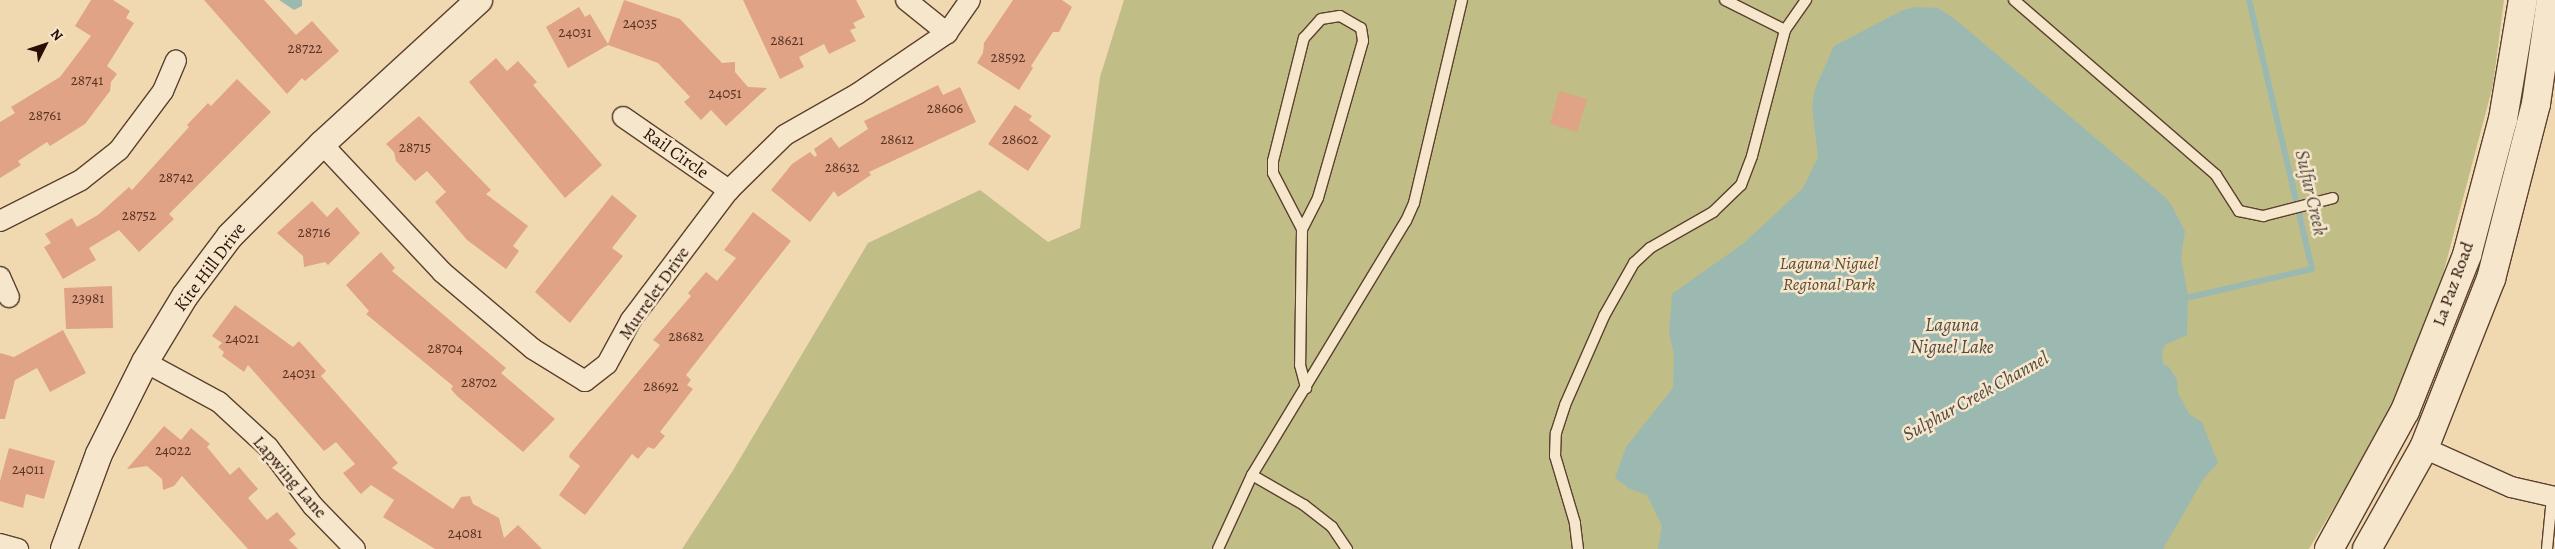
<!DOCTYPE html>
<style>
body{margin:0}
#map{position:relative;width:2555px;height:549px;overflow:hidden;background:#f0d9b0;font-family:Alegreya,serif}
div>[style]{position:absolute}
[style*='--x']{left:calc(var(--x)*1px);top:calc(var(--y)*1px);width:calc(var(--w)*1px);rotate:calc(var(--a)*1deg)}
.green>*{inset:0;background:#c0bd87}
.water>*{inset:0;background:#9bb9b1}
.stream>*{height:5.5px;margin:-2.75px;padding:0 2.75px;transform-origin:2.75px;border-radius:2.75px;background:#9bb9b1}
.building>*{inset:0;background:#e0a385}
.roads{filter:drop-shadow(1px 0 #5c402f) drop-shadow(-1px 0 #5c402f) drop-shadow(0 1px #5c402f) drop-shadow(0 -1px #5c402f)}
.service>*{height:10px;margin:-5px;padding:0 5px;transform-origin:5px;border-radius:5px;background:#f5e6cc}
.minor>*{height:20px;margin:-10px;padding:0 10px;transform-origin:10px;border-radius:10px;background:#f5e6cc}
.tertiary>*{height:26px;margin:-13px;padding:0 13px;transform-origin:13px;border-radius:13px;background:#f5e6cc}
.secondary>*{height:28px;margin:-14px;padding:0 14px;transform-origin:14px;border-radius:14px;background:#f5e6cc}
span{translate:-50% -50%;white-space:nowrap;text-align:center;line-height:1.15;-webkit-text-stroke:5px #f5e6cc;paint-order:stroke}
.number-label{font-size:15px;color:#583224}
.number-label span{-webkit-text-stroke-width:0}
.street-label{font-size:18px;color:#2a0d04}
.park-label{font-size:18px;color:#5e4b32;font-style:italic}
.water-label{font-size:19px;color:#524941;font-style:italic}
.north{position:absolute;left:20px;top:20px;width:50px;height:50px;-webkit-text-stroke:4px #f5e6cc;paint-order:stroke;rotate:49deg;font-size:14px;font-weight:700;line-height:20px;text-align:center;color:#2a0d04}
.north::after{content:'';display:block;margin:auto;width:18px;height:22px;background:#2a0d04;clip-path:polygon(50% 0,100% 100%,50% 72%,0 100%)}
</style>
<div id="map">
<div class="green">
<i style="clip-path:polygon(1124px 0,2504px 0,2493px 85px,2442px 278px,2387px 418px,2309px 549px,682px 549px,732px 472px,868px 243px,980px 190px,1048px 242px,1080px 228px,1100px 77px)"></i>
</div>
<div class="water">
<i style="clip-path:polygon(279px 0,302px 0,302px 6px,294px 10px)"></i>
<i style="clip-path:polygon(1916px 7px,1938px 8px,1956px 20px,2165px 197px,2172px 206px,2185px 231px,2181px 257px,2188px 296px,2187px 335px,2165px 345px,2162px 352px,2163px 364px,2169px 367px,2177px 380px,2178px 393px,2189px 414px,2202px 422px,2218px 463px,2204px 478px,2163px 549px,1658px 549px,1662px 526px,1647px 495px,1630px 489px,1615px 478px,1626px 447px,1673px 388px,1674px 355px,1669px 332px,1672px 294px,1744px 243px,1803px 188px,1818px 157px,1812px 106px,1815px 89px,1834px 46px,1903px 10px)"></i>
</div>
<div class="stream">
<i style="--x:2182;--y:299;--w:133;--a:-13"></i>
<i style="--x:2312;--y:269;--w:276;--a:-103.2"></i>
</div>
<div class="building">
<i style="clip-path:polygon(91px 0,113px 0,130px 11px,126px 18px,134px 23px,107px 66px,117px 74px,111px 82px,110px 91px,85px 124px,50px 146px,47px 142px,18px 161px,21px 165px,0 178px,0 122px,15px 113px,11px 107px,60px 77px,91px 36px,75px 26px)"></i>
<i style="clip-path:polygon(204px 0,264px 0,296px 35px,312px 21px,339px 51px,305px 81px,302px 78px,287px 94px)"></i>
<i style="clip-path:polygon(624px 0,680px 19px,722px 63px,735px 62px,735px 72px,748px 87px,767px 88px,726px 126px,711px 110px,701px 120px,684px 102px,690px 97px,658px 63px,608px 45px,568px 68px,546px 27px,579px 7px,585px 17px,590px 14px,608px 44px)"></i>
<i style="clip-path:polygon(743px 0,856px 0,865px 17px,853px 23px,856px 28px,850px 30px,856px 41px,829px 54px,824px 44px,799px 57px,804px 67px,780px 79px)"></i>
<i style="clip-path:polygon(1013px 0,1062px 0,1072px 7px,1059px 32px,1053px 32px,1031px 66px,1033px 68px,1019px 90px,977px 63px,983px 53px,984px 43px)"></i>
<i style="clip-path:polygon(496px 58px,507px 71px,518px 61px,537px 82px,533px 85px,602px 165px,565px 198px,469px 82px)"></i>
<i style="clip-path:polygon(237px 79px,271px 112px,169px 214px,174px 219px,139px 252px,119px 230px,89px 248px,96px 260px,63px 279px,44px 247px,51px 243px,45px 234px,72px 218px,77px 227px,98px 215px,129px 187px,132px 190px,189px 127px,187px 125px,208px 103px,211px 106px)"></i>
<i style="clip-path:polygon(938px 85px,943px 95px,960px 87px,976px 122px,869px 172px,871px 175px,838px 197px,834px 191px,810px 222px,771px 190px,792px 164px,810px 152px,815px 157px,817px 155px,814px 149px,831px 137px,839px 148px,868px 129px,864px 121px)"></i>
<i style="clip-path:polygon(1559px 91px,1587px 99px,1577px 132px,1550px 124px)"></i>
<i style="clip-path:polygon(1015px 105px,1032px 116px,1029px 120px,1051px 136px,1028px 171px,988px 144px)"></i>
<i style="clip-path:polygon(419px 116px,491px 190px,486px 194px,528px 226px,513px 246px,519px 251px,506px 269px,467px 240px,435px 202px,446px 192px,427px 171px,415px 181px,396px 161px,394px 152px,386px 144px)"></i>
<i style="clip-path:polygon(612px 195px,637px 216px,612px 248px,623px 256px,570px 323px,535px 292px)"></i>
<i style="clip-path:polygon(312px 201px,327px 217px,337px 207px,360px 233px,328px 265px,325px 262px,304px 267px,303px 256px,277px 233px)"></i>
<i style="clip-path:polygon(753px 212px,791px 241px,686px 375px,691px 380px,687px 385px,693px 389px,660px 432px,665px 436px,654px 449px,648px 447px,638px 459px,632px 454px,585px 515px,559px 495px,580px 466px,569px 457px,570px 454px,660px 345px,653px 340px,691px 296px,688px 293px,706px 272px,717px 281px,736px 258px,724px 250px)"></i>
<i style="clip-path:polygon(381px 252px,395px 268px,392px 271px,506px 368px,501px 373px,555px 419px,523px 452px,457px 396px,451px 389px,453px 386px,366px 314px,369px 311px,346px 285px)"></i>
<i style="clip-path:polygon(112px 286px,113px 328px,66px 329px,64px 288px)"></i>
<i style="clip-path:polygon(235px 305px,293px 347px,299px 341px,326px 371px,321px 376px,398px 463px,392px 468px,453px 509px,461px 497px,470px 496px,473px 504px,499px 518px,504px 538px,518px 525px,542px 549px,435px 549px,383px 517px,394px 500px,371px 485px,361px 494px,359px 492px,343px 473px,355px 464px,336px 442px,324px 451px,248px 365px,244px 372px,222px 356px,224px 352px,218px 347px,222px 343px,212px 336px)"></i>
<i style="clip-path:polygon(63px 330px,86px 373px,50px 392px,37px 368px,15px 380px,5px 419px,0 419px,0 353px,14px 357px)"></i>
<i style="clip-path:polygon(164px 426px,181px 440px,191px 428px,210px 444px,207px 447px,230px 475px,239px 467px,258px 489px,248px 498px,267px 520px,277px 512px,296px 534px,289px 540px,298px 549px,248px 549px,182px 476px,174px 486px,163px 490px,162px 479px,147px 466px,127px 469px)"></i>
<i style="clip-path:polygon(9px 448px,55px 461px,44px 499px,26px 494px,23px 508px,0 501px,0 481px)"></i>
</div>
<div class="roads">
<div class="service">
<i style="--x:1725;--y:0;--w:67;--a:26.6"></i>
<i style="--x:2014;--y:0;--w:267;--a:40.9"></i>
<i style="--x:2216;--y:175;--w:43;--a:57.4"></i>
<i style="--x:2239;--y:211;--w:25;--a:12"></i>
<i style="--x:2263;--y:216;--w:72;--a:-14.4"></i>
<i style="--x:1302;--y:229;--w:63;--a:-117.4"></i>
<i style="--x:1273;--y:173;--w:12;--a:-90"></i>
<i style="--x:1273;--y:161;--w:127;--a:-75.9"></i>
<i style="--x:1304;--y:38;--w:25;--a:-48"></i>
<i style="--x:1321;--y:19;--w:19;--a:-9"></i>
<i style="--x:1340;--y:16;--w:24;--a:30"></i>
<i style="--x:1361;--y:28;--w:13;--a:81"></i>
<i style="--x:1363;--y:41;--w:163;--a:106"></i>
<i style="--x:1318;--y:198;--w:35;--a:117"></i>
<i style="--x:1302;--y:229;--w:136;--a:90.8"></i>
<i style="--x:1300;--y:365;--w:24;--a:75"></i>
<i style="--x:1252;--y:475;--w:60;--a:30"></i>
<i style="--x:1304;--y:505;--w:36;--a:38"></i>
<i style="--x:1332;--y:527;--w:27;--a:56"></i>
<i style="--x:1218;--y:549;--w:81;--a:-65.3"></i>
<i style="--x:1252;--y:475;--w:297;--a:-58.8"></i>
<i style="--x:1406;--y:221;--w:20;--a:-66"></i>
<i style="--x:1414;--y:203;--w:209;--a:-76.7"></i>
<i style="--x:1578;--y:549;--w:26;--a:-97"></i>
<i style="--x:1575;--y:523;--w:70;--a:-106.6"></i>
<i style="--x:1555;--y:456;--w:23;--a:-88"></i>
<i style="--x:1556;--y:433;--w:29;--a:-72"></i>
<i style="--x:1565;--y:405;--w:97;--a:-66.3"></i>
<i style="--x:1604;--y:316;--w:61;--a:-60.5"></i>
<i style="--x:1634;--y:263;--w:22;--a:-43"></i>
<i style="--x:1650;--y:248;--w:73;--a:-29.7"></i>
<i style="--x:1713;--y:212;--w:39;--a:-44"></i>
<i style="--x:1741;--y:185;--w:31;--a:-69"></i>
<i style="--x:1752;--y:156;--w:130;--a:-75.3"></i>
<i style="--x:1785;--y:30;--w:37;--a:-55"></i>
<i style="--x:2547;--y:549;--w:52;--a:-84.5"></i>
</div>
<div class="minor">
<i style="--x:906;--y:0;--w:53;--a:38.8"></i>
<i style="--x:623;--y:117;--w:129;--a:34.6"></i>
<i style="--x:322;--y:144;--w:175;--a:46.8"></i>
<i style="--x:442;--y:272;--w:119;--a:40.2"></i>
<i style="--x:533;--y:349;--w:61;--a:31.6"></i>
<i style="--x:585;--y:381;--w:28;--a:-38"></i>
<i style="--x:607;--y:364;--w:50;--a:-61.4"></i>
<i style="--x:631;--y:320;--w:163;--a:-53"></i>
<i style="--x:729;--y:190;--w:78;--a:-44.5"></i>
<i style="--x:785;--y:135;--w:83;--a:-29.7"></i>
<i style="--x:857;--y:94;--w:109;--a:-34.1"></i>
<i style="--x:947;--y:33;--w:40;--a:-55.1"></i>
<i style="--x:0;--y:221;--w:91;--a:-26.8"></i>
<i style="--x:81;--y:180;--w:48;--a:-38.3"></i>
<i style="--x:119;--y:150;--w:74;--a:-53.3"></i>
<i style="--x:163;--y:91;--w:33;--a:-67"></i>
<i style="--x:0;--y:277;--w:22;--a:66"></i>
<i style="--x:145;--y:362;--w:84;--a:28.4"></i>
<i style="--x:219;--y:402;--w:67;--a:42.6"></i>
<i style="--x:268;--y:447;--w:74;--a:52.7"></i>
<i style="--x:313;--y:506;--w:60;--a:45.7"></i>
<i style="--x:2424;--y:448;--w:95;--a:24.1"></i>
<i style="--x:2511;--y:487;--w:45;--a:12.8"></i>
<i style="--x:0;--y:544;--w:19;--a:16"></i>
</div>
<div class="tertiary">
<i style="--x:64;--y:549;--w:101;--a:-69.8"></i>
<i style="--x:99;--y:454;--w:103;--a:-63.4"></i>
<i style="--x:145;--y:362;--w:77;--a:-58.8"></i>
<i style="--x:185;--y:296;--w:75;--a:-53.1"></i>
<i style="--x:230;--y:236;--w:130;--a:-45"></i>
<i style="--x:322;--y:144;--w:213;--a:-42.5"></i>
</div>
<div class="secondary">
<i style="--x:2329;--y:549;--w:158;--a:-61.2"></i>
<i style="--x:2405;--y:411;--w:168;--a:-68.3"></i>
<i style="--x:2467;--y:255;--w:141;--a:-75.2"></i>
<i style="--x:2503;--y:119;--w:121;--a:-80.5"></i>
<i style="--x:2367;--y:549;--w:116;--a:-60.6"></i>
<i style="--x:2424;--y:448;--w:182;--a:-68.4"></i>
<i style="--x:2491;--y:279;--w:181;--a:-75.6"></i>
<i style="--x:2536;--y:104;--w:105;--a:-81.8"></i>
</div>
</div>
<div class="number-label">
<span style="left:640px;top:24px">24035</span>
<span style="left:575px;top:33px">24031</span>
<span style="left:787px;top:41px">28621</span>
<span style="left:305px;top:49px">28722</span>
<span style="left:1008px;top:58px">28592</span>
<span style="left:87px;top:81px">28741</span>
<span style="left:725px;top:94px">24051</span>
<span style="left:945px;top:109px">28606</span>
<span style="left:45px;top:116px">28761</span>
<span style="left:897px;top:140px">28612</span>
<span style="left:1020px;top:140px">28602</span>
<span style="left:415px;top:148px">28715</span>
<span style="left:842px;top:168px">28632</span>
<span style="left:176px;top:178px">28742</span>
<span style="left:139px;top:216px">28752</span>
<span style="left:314px;top:233px">28716</span>
<span style="left:88px;top:299px">23981</span>
<span style="left:686px;top:337px">28682</span>
<span style="left:242px;top:339px">24021</span>
<span style="left:445px;top:349px">28704</span>
<span style="left:299px;top:374px">24031</span>
<span style="left:479px;top:383px">28702</span>
<span style="left:661px;top:387px">28692</span>
<span style="left:173px;top:451px">24022</span>
<span style="left:28px;top:470px">24011</span>
<span style="left:465px;top:534px">24081</span>
</div>
<div class="street-label">
<span style="left:676px;top:153px;rotate:35deg">Rail Circle</span>
<span style="left:210px;top:267px;rotate:-53deg">Kite Hill Drive</span>
<span style="left:2453px;top:284px;rotate:-70deg">La Paz Road</span>
<span style="left:654px;top:293px;rotate:-55deg">Murrelet Drive</span>
<span style="left:290px;top:477px;rotate:49deg">Lapwing Lane</span>
</div>
<div class="park-label">
<span style="left:1829px;top:274px">Laguna Niguel<br>Regional Park</span>
</div>
<div class="water-label">
<span style="left:2310px;top:193px;rotate:77deg">Sulfur Creek</span>
<span style="left:1952px;top:337px">Laguna<br>Niguel Lake</span>
<span style="left:1976px;top:397px;rotate:-29deg">Sulphur Creek Channel</span>
</div>
<div class="north">N</div>
</div>
